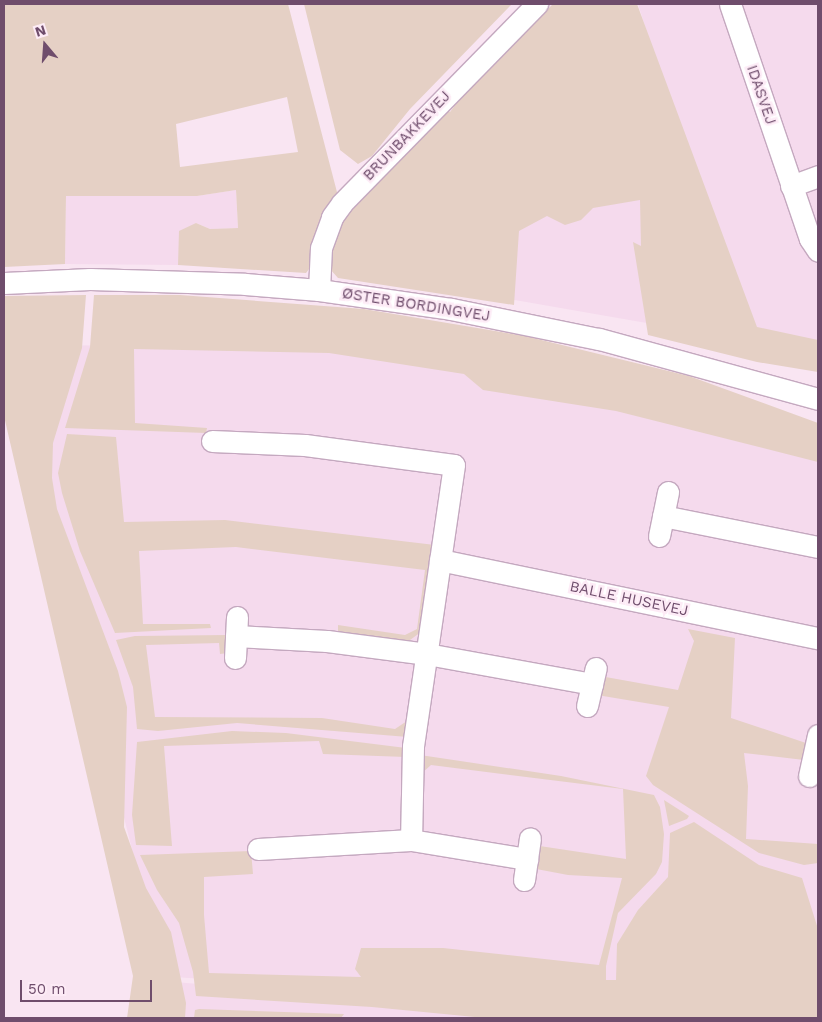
<!DOCTYPE html>
<meta charset="utf-8">
<style>
body{margin:0}
#map{position:relative;width:822px;height:1022px;overflow:hidden;background:#f9e5f2;font-family:"Work Sans",sans-serif}
div>[style]{position:absolute}
[style*='--x']{left:calc(var(--x)*1px);top:calc(var(--y)*1px);width:calc(var(--w)*1px);rotate:calc(var(--a)*1deg)}
.residential>*{inset:0;background:#f5daed}
.green>*{inset:0;background:#e5d0c5}
.roads{filter:drop-shadow(1px 0 #c4a8bf) drop-shadow(-1px 0 #c4a8bf) drop-shadow(0 1px #c4a8bf) drop-shadow(0 -1px #c4a8bf)}
.minor>*{height:21px;margin:-10.5px;padding:0 10.5px;transform-origin:10.5px;border-radius:10.5px;background:#fff}
span{translate:-50% -50%;white-space:nowrap;text-align:center;line-height:1.15;-webkit-text-stroke:5px #fdebf6;paint-order:stroke}
.street-label{font-size:15px;color:#6f4d6c}
.frame{position:absolute;inset:0;border:5px solid #6f4d6c;pointer-events:none}
.north{position:absolute;left:20px;top:20px;width:50px;height:50px;-webkit-text-stroke:4px #fdebf6;paint-order:stroke;rotate:342deg;font-size:14px;font-weight:700;line-height:20px;text-align:center;color:#6f4d6c}
.north::after{content:'';display:block;margin:auto;width:18px;height:22px;background:#6f4d6c;clip-path:polygon(50% 0,100% 100%,50% 72%,0 100%)}
.scale{position:absolute;left:20px;top:980px;width:132px;height:22px;box-sizing:border-box;border:2px solid #6f4d6c;border-top:0;padding-left:6px;font-size:15px;line-height:18px;white-space:nowrap;color:#6f4d6c;-webkit-text-stroke:4px #fdebf6;paint-order:stroke}
</style>
<div id="map">
<div class="residential">
<i style="clip-path:polygon(638px 4px,818px 4px,818px 353px,509px 299px,502px 214px,695px 183px)"></i>
<i style="clip-path:polygon(236px 190px,238px 228px,210px 229px,196px 223px,181px 253px,178px 265px,65px 264px,66px 196px,197px 196px)"></i>
<i style="clip-path:polygon(14px 345px,331px 347px,502px 375px,818px 460px,818px 1018px,776px 1018px,159px 976px,155px 943px,33px 448px)"></i>
<i style="clip-path:polygon(173px 982px,537px 1009px,537px 1018px,162px 1018px)"></i>
</div>
<div class="green">
<i style="clip-path:polygon(evenodd,4px 4px,288px 4px,338px 196px,313px 264px,306px 273px,178px 265px,179px 231px,196px 223px,210px 229px,238px 228px,236px 190px,197px 196px,66px 196px,65px 264px,4px 267px,4px 4px,287px 97px,298px 152px,180px 167px,176px 124px,287px 97px)"></i>
<i style="clip-path:polygon(304px 4px,512px 4px,410px 109px,372px 156px,358px 164px,340px 150px)"></i>
<i style="clip-path:polygon(553px 4px,637px 4px,757px 327px,818px 340px,818px 372px,757px 362px,648px 335px,633px 242px,641px 246px,640px 200px,593px 208px,581px 220px,565px 225px,547px 216px,519px 231px,514px 305px,338px 278px,330px 269px,329px 254px,339px 223px,350px 203px,447px 109px,450px 112px,472px 83px)"></i>
<i style="clip-path:polygon(86px 295px,82px 348px,53px 443px,52px 478px,57px 509px,118px 671px,127px 707px,124px 827px,146px 888px,171px 932px,186px 1003px,185px 1018px,127px 1018px,133px 976px,4px 416px,4px 296px)"></i>
<i style="clip-path:polygon(94px 295px,180px 295px,364px 309px,525px 336px,689px 376px,818px 423px,818px 462px,616px 411px,483px 390px,464px 374px,329px 353px,134px 349px,135px 423px,207px 428px,206px 433px,65px 428px,90px 347px)"></i>
<i style="clip-path:polygon(67px 434px,116px 437px,124px 522px,225px 520px,435px 545px,421px 632px,410px 640px,401px 641px,338px 634px,338px 625px,405px 635px,417px 629px,425px 570px,236px 547px,139px 551px,143px 624px,210px 624px,211px 628px,115px 633px,80px 551px,62px 493px,58px 473px)"></i>
<i style="clip-path:polygon(688px 629px,735px 638px,731px 718px,806px 743px,804px 760px,744px 753px,748px 786px,746px 839px,818px 844px,818px 863px,804px 865px,759px 853px,653px 785px,646px 776px,669px 707px,597px 695px,600px 676px,678px 690px,694px 641px)"></i>
<i style="clip-path:polygon(227px 635px,228px 653px,220px 654px,219px 643px,146px 645px,155px 717px,322px 718px,395px 729px,407px 721px,408px 737px,237px 723px,158px 731px,137px 729px,133px 687px,116px 640px,135px 636px)"></i>
<i style="clip-path:polygon(232px 731px,286px 733px,406px 748px,406px 757px,323px 754px,319px 741px,164px 746px,172px 846px,136px 845px,132px 815px,137px 742px)"></i>
<i style="clip-path:polygon(420px 755px,561px 776px,654px 795px,660px 807px,664px 834px,662px 862px,656px 874px,618px 913px,606px 966px,606px 980px,616px 980px,617px 944px,638px 910px,668px 877px,670px 833px,694px 822px,759px 865px,802px 878px,818px 929px,818px 1018px,485px 1018px,372px 1007px,196px 996px,193px 972px,179px 923px,157px 890px,140px 855px,251px 851px,253px 874px,204px 877px,204px 915px,209px 973px,361px 977px,355px 969px,361px 948px,443px 948px,599px 965px,622px 878px,568px 875px,531px 868px,533px 845px,626px 859px,623px 789px,431px 765px,422px 773px)"></i>
<i style="clip-path:polygon(664px 800px,689px 816px,687px 819px,669px 826px)"></i>
<i style="clip-path:polygon(199px 1009px,344px 1014px,341px 1018px,194px 1018px,195px 1010px)"></i>
</div>
<div class="roads">
<div class="minor">
<i style="--x:730;--y:4;--w:248;--a:71.2"></i>
<i style="--x:810;--y:239;--w:14;--a:56"></i>
<i style="--x:791;--y:186;--w:29;--a:-20"></i>
<i style="--x:4;--y:283;--w:86;--a:-2.7"></i>
<i style="--x:90;--y:279;--w:155;--a:1.8"></i>
<i style="--x:245;--y:284;--w:74;--a:4.6"></i>
<i style="--x:319;--y:290;--w:133;--a:8.2"></i>
<i style="--x:451;--y:309;--w:151;--a:11.5"></i>
<i style="--x:599;--y:339;--w:227;--a:15.3"></i>
<i style="--x:319;--y:290;--w:42;--a:-87.3"></i>
<i style="--x:321;--y:248;--w:33;--a:-70"></i>
<i style="--x:332;--y:217;--w:17;--a:-54"></i>
<i style="--x:342;--y:203;--w:279;--a:-45.6"></i>
<i style="--x:212;--y:441;--w:93;--a:2.5"></i>
<i style="--x:305;--y:445;--w:150;--a:7.6"></i>
<i style="--x:454;--y:465;--w:284;--a:98.3"></i>
<i style="--x:413;--y:746;--w:94;--a:91.2"></i>
<i style="--x:663;--y:516;--w:158;--a:11.3"></i>
<i style="--x:659;--y:536;--w:45;--a:-78.4"></i>
<i style="--x:440;--y:560;--w:386;--a:11.7"></i>
<i style="--x:236;--y:636;--w:91;--a:3.1"></i>
<i style="--x:327;--y:641;--w:101;--a:7.4"></i>
<i style="--x:427;--y:654;--w:168;--a:10.3"></i>
<i style="--x:235;--y:658;--w:41;--a:-87.2"></i>
<i style="--x:587;--y:706;--w:39;--a:-77"></i>
<i style="--x:809;--y:776;--w:42;--a:-77.6"></i>
<i style="--x:258;--y:849;--w:153;--a:-3.4"></i>
<i style="--x:411;--y:840;--w:118;--a:9.3"></i>
<i style="--x:524;--y:880;--w:42;--a:-81.9"></i>
</div>
</div>
<div class="street-label">
<span style="left:761px;top:95px;rotate:71deg">IDASVEJ</span>
<span style="left:407px;top:136px;rotate:-46deg">BRUNBAKKEVEJ</span>
<span style="left:416px;top:305px;rotate:9deg">ØSTER BORDINGVEJ</span>
<span style="left:629px;top:599px;rotate:12deg">BALLE HUSEVEJ</span>
</div>
<div class="frame"></div>
<div class="north">N</div>
<div class="scale">50 m</div>
</div>
